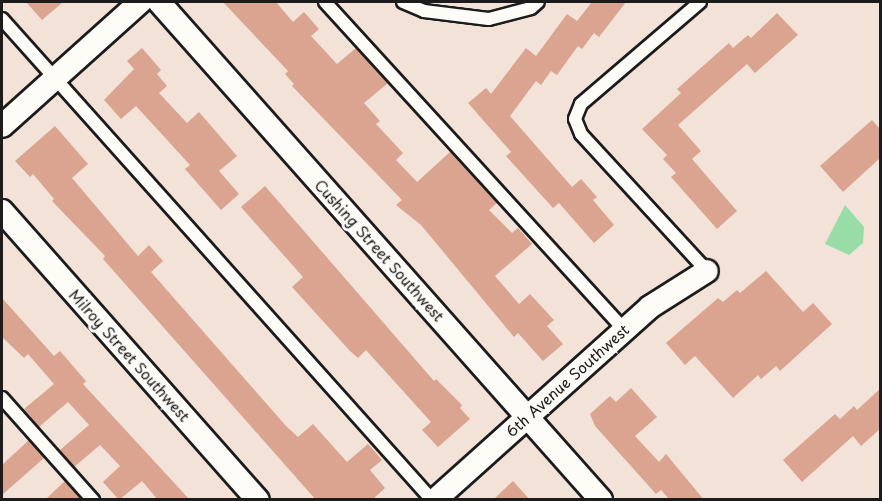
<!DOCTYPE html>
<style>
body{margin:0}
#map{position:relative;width:882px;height:501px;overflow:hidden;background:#f2e2d8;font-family:"Playpen Sans",sans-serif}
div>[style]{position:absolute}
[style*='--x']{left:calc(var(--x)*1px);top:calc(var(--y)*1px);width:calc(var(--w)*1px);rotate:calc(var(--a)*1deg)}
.green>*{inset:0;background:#98dca8}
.building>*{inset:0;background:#daa490}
.roads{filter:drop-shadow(2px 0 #1c1c1c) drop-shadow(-2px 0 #1c1c1c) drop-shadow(0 2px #1c1c1c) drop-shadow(0 -2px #1c1c1c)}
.lane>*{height:12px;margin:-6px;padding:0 6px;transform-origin:6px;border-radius:6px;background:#fdfcf7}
.street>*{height:22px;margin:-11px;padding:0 11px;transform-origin:11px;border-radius:11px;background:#fdfcf7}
span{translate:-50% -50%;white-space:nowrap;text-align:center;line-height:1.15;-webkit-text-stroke:6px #fdfcf7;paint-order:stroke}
.street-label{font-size:15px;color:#1c1c1c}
.frame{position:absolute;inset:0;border:3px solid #1c1c1c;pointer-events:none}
</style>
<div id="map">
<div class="green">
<i style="clip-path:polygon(845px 205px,864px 227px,863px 243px,849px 255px,825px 244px)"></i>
</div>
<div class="building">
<i style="clip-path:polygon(26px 2px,63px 2px,42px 20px)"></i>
<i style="clip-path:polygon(223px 2px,276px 2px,293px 22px,304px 12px,319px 29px,311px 36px,337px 64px,356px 48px,388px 83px,364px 103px,380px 121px,376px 124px,403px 153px,396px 160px,417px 182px,450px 152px,497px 203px,489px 210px,512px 233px,518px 228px,532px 244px,495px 276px,519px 304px,530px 294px,554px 320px,547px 326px,563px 344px,543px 361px,518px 333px,514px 337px,421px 225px,396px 205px,402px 200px,292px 86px,294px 84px,285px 74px,288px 71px)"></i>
<i style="clip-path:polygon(592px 2px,626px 2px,599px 37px,594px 33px,582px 49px,578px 46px,557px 75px,551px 71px,541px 85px,536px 81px,510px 116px,572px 187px,581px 179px,597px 197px,593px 200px,614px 225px,594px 243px,559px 203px,553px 208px,506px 156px,511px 152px,468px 103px,486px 88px,491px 94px,526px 48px,536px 56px,567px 14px,577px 21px)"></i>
<i style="clip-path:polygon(777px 13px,798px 35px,755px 73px,747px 64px,678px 125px,701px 151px,692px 159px,737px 211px,717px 229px,671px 177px,676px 173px,663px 159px,667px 155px,642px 129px,681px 93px,677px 89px,729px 43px,733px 48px,748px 35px,751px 38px)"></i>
<i style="clip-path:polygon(142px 48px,161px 70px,157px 74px,167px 86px,159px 93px,187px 123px,199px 112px,237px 156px,219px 171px,239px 194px,221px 210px,185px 169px,190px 165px,136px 106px,121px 119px,104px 100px,134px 69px,127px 61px)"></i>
<i style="clip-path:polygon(872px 120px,880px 129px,880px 158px,843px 192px,820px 166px)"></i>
<i style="clip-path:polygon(55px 126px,88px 164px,72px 178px,138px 256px,149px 245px,163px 261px,151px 272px,287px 427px,298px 437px,313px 424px,347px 462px,368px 444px,382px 460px,370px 470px,385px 488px,372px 500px,316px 500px,103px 259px,105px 256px,52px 201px,54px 199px,33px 174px,30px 177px,15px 161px)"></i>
<i style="clip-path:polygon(265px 186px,434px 381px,436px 379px,462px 405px,460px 408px,470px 419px,438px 447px,422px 430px,431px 422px,366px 350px,358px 358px,350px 351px,292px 287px,303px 277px,241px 207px)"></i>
<i style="clip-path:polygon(766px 271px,803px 312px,813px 303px,832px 324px,780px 371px,776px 366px,761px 379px,758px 375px,733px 398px,695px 356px,685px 365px,666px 343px,718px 298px,723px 302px,737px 290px,740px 293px)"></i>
<i style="clip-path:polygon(2px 298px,54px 356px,60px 351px,86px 381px,83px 384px,190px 500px,158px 500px,142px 481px,119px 500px,103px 482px,120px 466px,100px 445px,74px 467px,60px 450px,89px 425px,68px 402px,39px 427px,24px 409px,54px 384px,28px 354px,24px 358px,2px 337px)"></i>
<i style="clip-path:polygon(631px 388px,657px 417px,635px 436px,659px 462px,666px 454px,704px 500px,670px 500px,661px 490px,656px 494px,595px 426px,590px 414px,610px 396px,616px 402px)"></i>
<i style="clip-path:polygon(880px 389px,880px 429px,861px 446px,853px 436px,802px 482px,783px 460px,835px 414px,840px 419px,854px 406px,857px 410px)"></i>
<i style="clip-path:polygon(29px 440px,44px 458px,2px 495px,2px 465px)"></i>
<i style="clip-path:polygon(65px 481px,81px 500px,45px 500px)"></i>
<i style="clip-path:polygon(513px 481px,530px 500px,493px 500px)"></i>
</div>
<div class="roads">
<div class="lane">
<i style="--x:325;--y:2;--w:444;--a:47.6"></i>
<i style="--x:403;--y:2;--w:23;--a:23"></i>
<i style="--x:424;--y:11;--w:65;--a:7"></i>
<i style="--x:489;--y:19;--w:43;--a:-14.7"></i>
<i style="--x:531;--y:8;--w:9;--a:-41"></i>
<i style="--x:700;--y:2;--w:157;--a:139.4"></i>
<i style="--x:581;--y:104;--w:16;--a:112"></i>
<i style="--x:575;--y:119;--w:16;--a:68"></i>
<i style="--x:581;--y:134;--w:186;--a:47.4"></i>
<i style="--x:2;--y:19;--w:645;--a:48.2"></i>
<i style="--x:2;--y:398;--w:137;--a:48.3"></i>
</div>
<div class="street">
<i style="--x:159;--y:2;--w:666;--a:48.41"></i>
<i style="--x:2;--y:126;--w:186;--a:-41.9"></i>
<i style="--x:2;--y:211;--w:386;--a:48.5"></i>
<i style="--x:435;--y:500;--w:289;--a:-41.9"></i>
<i style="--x:650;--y:307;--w:67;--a:-32.3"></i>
</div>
</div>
<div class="street-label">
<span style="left:380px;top:250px;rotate:48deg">Cushing Street Southwest</span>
<span style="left:130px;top:355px;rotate:48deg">Milroy Street Southwest</span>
<span style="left:567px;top:380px;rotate:-42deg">6th Avenue Southwest</span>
</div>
<div class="frame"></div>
</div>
